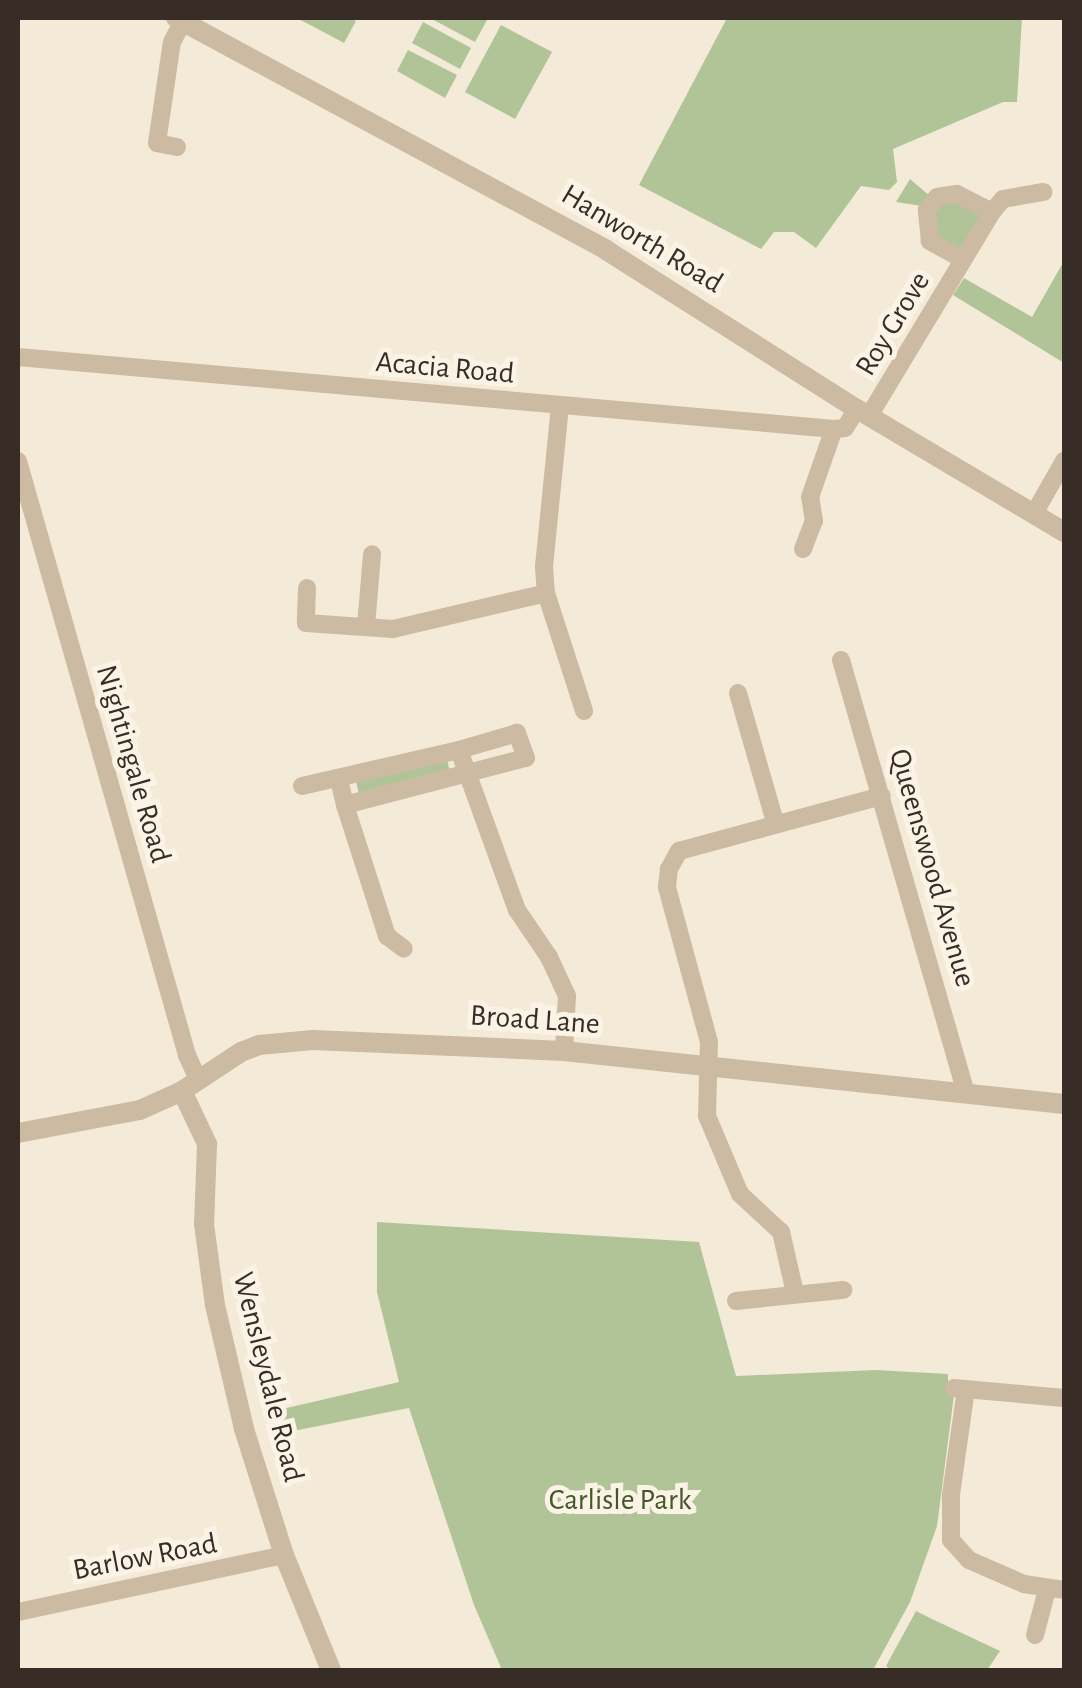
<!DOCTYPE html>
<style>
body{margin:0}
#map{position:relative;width:1082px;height:1688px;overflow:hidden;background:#f4ead8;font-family:"Alegreya Sans",sans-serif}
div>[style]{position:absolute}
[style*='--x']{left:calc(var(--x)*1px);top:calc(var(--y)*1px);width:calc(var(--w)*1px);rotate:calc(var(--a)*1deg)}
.green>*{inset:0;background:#b1c497}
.minor>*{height:18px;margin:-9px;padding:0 9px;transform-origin:9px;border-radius:9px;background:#cdbaa3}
.tertiary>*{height:20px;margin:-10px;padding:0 10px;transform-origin:10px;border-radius:10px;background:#cdbaa3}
span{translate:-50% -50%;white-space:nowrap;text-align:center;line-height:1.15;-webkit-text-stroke:10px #fbf3e5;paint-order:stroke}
.street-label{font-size:30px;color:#372d26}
.park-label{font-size:30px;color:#415827}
.frame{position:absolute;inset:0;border:20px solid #372d26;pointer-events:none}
</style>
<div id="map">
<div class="green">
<i style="clip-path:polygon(297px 18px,350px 18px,356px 21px,344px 43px)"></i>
<i style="clip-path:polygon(430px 18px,482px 18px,487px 20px,475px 42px)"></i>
<i style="clip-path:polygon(727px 18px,1022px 18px,1017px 102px,1003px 102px,893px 149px,897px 182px,889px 190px,861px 186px,816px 248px,794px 232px,774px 232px,761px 249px,639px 185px)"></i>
<i style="clip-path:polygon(423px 22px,471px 48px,460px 69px,412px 43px)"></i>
<i style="clip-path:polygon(501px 25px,552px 52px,515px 119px,465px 92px)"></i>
<i style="clip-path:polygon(408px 50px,457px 75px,445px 98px,397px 71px)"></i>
<i style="clip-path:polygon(910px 179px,930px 196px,922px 206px,896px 202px)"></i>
<i style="clip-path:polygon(957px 202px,981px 215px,958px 252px,934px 237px,932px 211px,942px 203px)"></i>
<i style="clip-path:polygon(1064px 261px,1064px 363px,953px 295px,964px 278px,1032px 317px)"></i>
<i style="clip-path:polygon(447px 759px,450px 773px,359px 795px,356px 781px)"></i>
<i style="clip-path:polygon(377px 1222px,699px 1242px,736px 1376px,875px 1370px,948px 1374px,948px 1394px,954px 1395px,937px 1526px,910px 1602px,873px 1670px,502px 1670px,474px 1605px,409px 1408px,273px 1435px,265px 1413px,399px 1382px,377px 1292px)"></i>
<i style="clip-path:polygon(916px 1611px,932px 1619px,1000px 1651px,987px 1670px,892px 1670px,886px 1666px)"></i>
</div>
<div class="minor">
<i style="--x:177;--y:147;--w:20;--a:-169"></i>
<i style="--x:157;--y:143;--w:102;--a:-81.6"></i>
<i style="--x:172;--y:42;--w:24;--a:-62"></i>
<i style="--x:962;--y:259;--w:37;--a:-151"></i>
<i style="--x:930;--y:241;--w:31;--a:-96"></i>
<i style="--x:927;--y:210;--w:16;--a:-52"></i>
<i style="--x:937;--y:197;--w:20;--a:-9"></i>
<i style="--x:957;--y:194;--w:39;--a:27"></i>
<i style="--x:18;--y:357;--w:819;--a:5.04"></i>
<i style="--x:834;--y:429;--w:11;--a:-5"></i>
<i style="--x:845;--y:428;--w:22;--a:-58"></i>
<i style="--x:560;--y:406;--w:162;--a:95.7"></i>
<i style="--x:544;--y:567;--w:26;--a:86"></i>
<i style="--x:546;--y:593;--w:124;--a:72.1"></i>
<i style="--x:869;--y:416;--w:238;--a:-58.9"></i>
<i style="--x:992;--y:212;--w:17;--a:-50"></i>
<i style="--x:1003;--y:199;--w:41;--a:-9.9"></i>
<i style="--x:18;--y:461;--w:618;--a:74.12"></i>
<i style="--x:187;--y:1055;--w:27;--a:66"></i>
<i style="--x:1035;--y:512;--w:59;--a:-60.4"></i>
<i style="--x:803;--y:549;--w:30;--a:-69"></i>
<i style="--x:814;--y:521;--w:24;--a:-99"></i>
<i style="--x:810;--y:497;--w:72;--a:-70.6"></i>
<i style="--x:307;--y:588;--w:35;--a:92"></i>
<i style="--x:306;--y:623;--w:87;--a:3.9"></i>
<i style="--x:393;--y:629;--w:157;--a:-13.2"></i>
<i style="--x:366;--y:626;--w:72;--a:-85.2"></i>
<i style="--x:841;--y:660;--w:450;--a:73.9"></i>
<i style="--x:738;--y:693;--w:134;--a:74"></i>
<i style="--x:339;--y:779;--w:27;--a:77"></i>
<i style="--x:345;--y:805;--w:187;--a:-14.6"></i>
<i style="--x:526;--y:758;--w:27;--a:-110"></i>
<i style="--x:517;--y:733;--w:60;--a:163.7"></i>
<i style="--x:302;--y:786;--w:161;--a:-12.9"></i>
<i style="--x:459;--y:750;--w:170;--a:70.1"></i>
<i style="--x:517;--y:910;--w:57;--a:55.8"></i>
<i style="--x:549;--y:957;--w:43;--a:65.2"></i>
<i style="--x:567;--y:996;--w:55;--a:93.1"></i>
<i style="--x:345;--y:805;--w:138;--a:72.2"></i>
<i style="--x:387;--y:936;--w:21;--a:37"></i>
<i style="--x:795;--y:1293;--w:63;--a:-102.9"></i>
<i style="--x:781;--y:1232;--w:56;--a:-137.2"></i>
<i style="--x:740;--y:1194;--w:85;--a:-112.9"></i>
<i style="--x:707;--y:1116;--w:74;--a:-88.5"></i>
<i style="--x:709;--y:1042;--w:161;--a:-105.2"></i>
<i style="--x:667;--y:887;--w:18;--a:-84"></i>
<i style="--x:669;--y:869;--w:21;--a:-61"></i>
<i style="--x:679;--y:851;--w:210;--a:-15.2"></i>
<i style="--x:736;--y:1301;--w:108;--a:-5.9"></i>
<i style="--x:954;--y:1388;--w:110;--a:5.2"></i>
<i style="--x:966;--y:1389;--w:107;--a:98.1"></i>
<i style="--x:951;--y:1495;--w:45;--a:90"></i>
<i style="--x:951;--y:1540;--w:27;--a:48"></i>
<i style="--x:969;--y:1560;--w:60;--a:23.6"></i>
<i style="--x:1024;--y:1584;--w:40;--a:8.5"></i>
<i style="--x:18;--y:1612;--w:272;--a:-12.1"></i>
<i style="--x:1035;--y:1635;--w:47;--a:-75.1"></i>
</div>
<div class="tertiary">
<i style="--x:176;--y:18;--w:489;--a:28.3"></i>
<i style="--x:606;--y:250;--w:297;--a:32.4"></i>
<i style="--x:857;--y:409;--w:241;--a:30.7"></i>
<i style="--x:182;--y:1091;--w:59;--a:64.7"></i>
<i style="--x:207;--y:1144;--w:80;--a:92.1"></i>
<i style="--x:204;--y:1224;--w:82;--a:82.3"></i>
<i style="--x:215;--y:1305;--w:127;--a:76.8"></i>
<i style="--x:244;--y:1429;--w:132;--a:72.4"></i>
<i style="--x:284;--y:1555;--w:124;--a:67.8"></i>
<i style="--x:18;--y:1133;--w:124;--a:-10.7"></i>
<i style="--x:140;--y:1110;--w:46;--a:-24.3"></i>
<i style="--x:182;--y:1091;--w:71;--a:-33.5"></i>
<i style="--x:241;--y:1052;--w:19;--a:-21"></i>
<i style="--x:259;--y:1045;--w:54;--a:-5.3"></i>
<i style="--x:313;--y:1040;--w:251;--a:2.5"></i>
<i style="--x:564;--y:1051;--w:503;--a:6.05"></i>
</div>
<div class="street-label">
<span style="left:642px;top:239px;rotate:31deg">Hanworth Road</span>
<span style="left:893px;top:324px;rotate:-59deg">Roy Grove</span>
<span style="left:445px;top:368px;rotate:5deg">Acacia Road</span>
<span style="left:133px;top:764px;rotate:74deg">Nightingale Road</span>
<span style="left:932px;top:868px;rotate:74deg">Queenswood Avenue</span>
<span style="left:535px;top:1020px;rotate:4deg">Broad Lane</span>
<span style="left:268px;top:1377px;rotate:76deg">Wensleydale Road</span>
<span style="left:145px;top:1557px;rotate:-11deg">Barlow Road</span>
</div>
<div class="park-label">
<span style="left:620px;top:1500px">Carlisle Park</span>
</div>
<div class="frame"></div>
</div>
